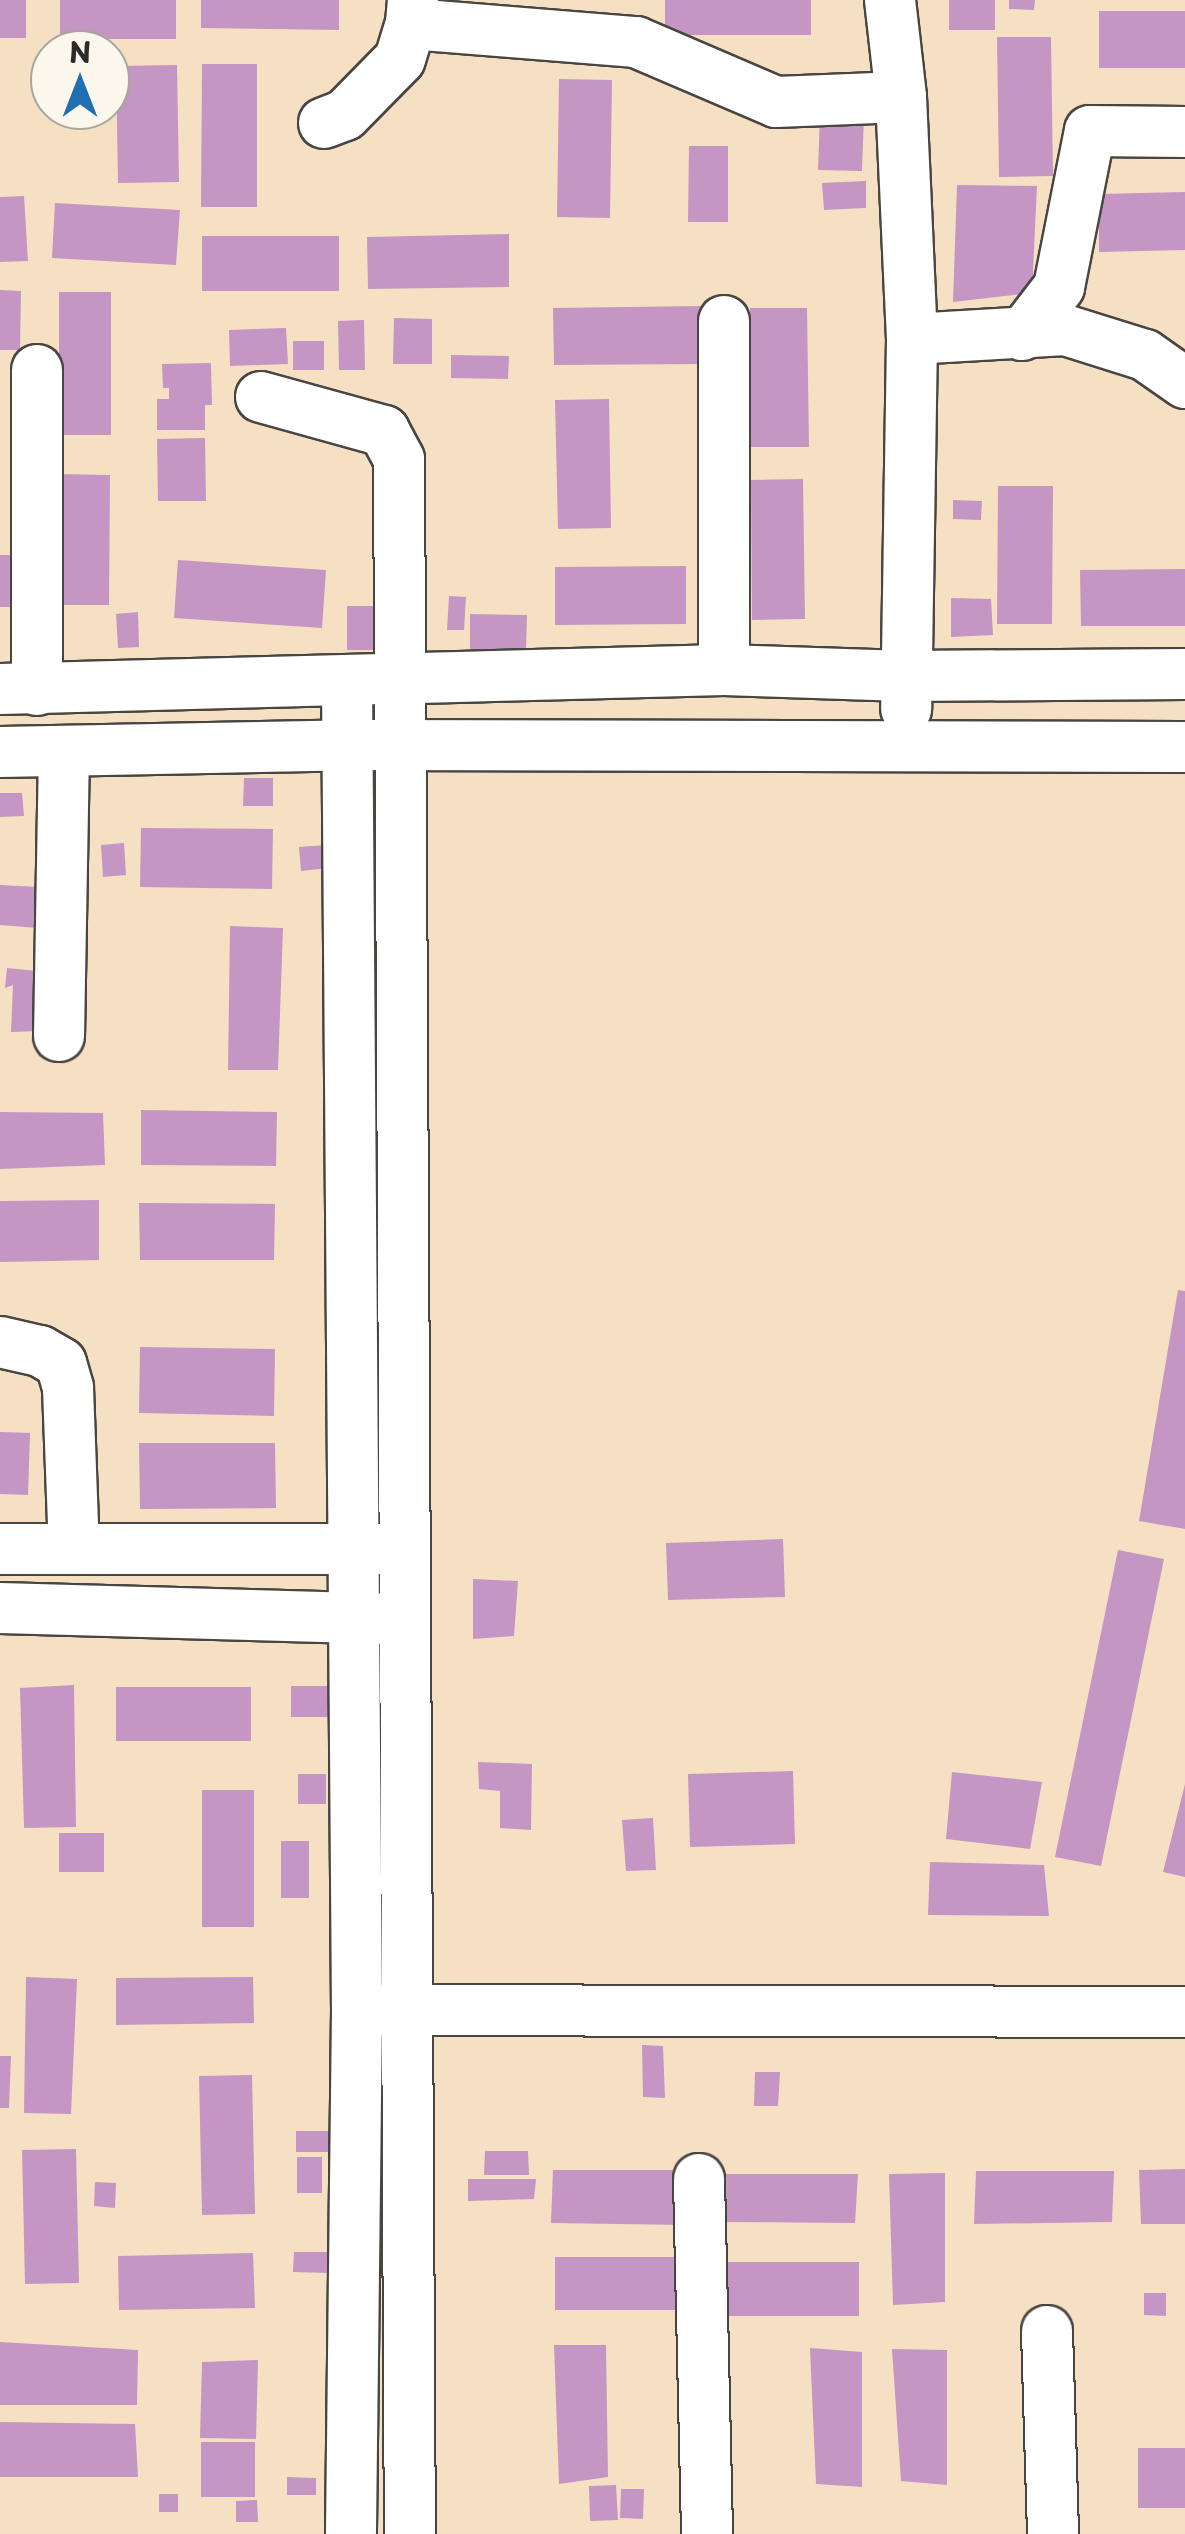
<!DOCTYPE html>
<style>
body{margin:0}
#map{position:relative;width:1185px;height:2534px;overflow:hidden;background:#f5e0c4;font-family:"Playpen Sans",sans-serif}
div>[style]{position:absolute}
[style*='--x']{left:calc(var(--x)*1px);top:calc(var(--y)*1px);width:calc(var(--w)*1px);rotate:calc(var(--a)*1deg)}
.building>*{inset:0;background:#c595c4}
.roads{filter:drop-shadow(2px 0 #494642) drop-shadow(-2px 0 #494642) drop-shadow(0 2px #494642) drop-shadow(0 -2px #494642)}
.minor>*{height:50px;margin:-25px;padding:0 25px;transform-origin:25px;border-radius:25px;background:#fff}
span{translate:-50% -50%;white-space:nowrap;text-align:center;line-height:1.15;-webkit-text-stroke:8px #fbf7ec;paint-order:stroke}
.north{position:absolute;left:30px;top:30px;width:100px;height:100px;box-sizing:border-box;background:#fbf7ec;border:2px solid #a8a59f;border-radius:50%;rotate:0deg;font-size:28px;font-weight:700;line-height:40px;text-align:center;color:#2b2b2b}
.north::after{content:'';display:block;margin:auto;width:35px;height:45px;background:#1f6fb2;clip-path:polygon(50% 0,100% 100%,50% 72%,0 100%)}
</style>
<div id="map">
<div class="building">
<i style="clip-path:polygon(0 0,26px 0,26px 38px,0 38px)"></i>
<i style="clip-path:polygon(60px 0,176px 0,176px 39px,60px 39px)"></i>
<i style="clip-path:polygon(201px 0,339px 0,339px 30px,201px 28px)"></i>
<i style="clip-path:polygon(665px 0,811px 0,811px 35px,665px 35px)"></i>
<i style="clip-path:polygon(949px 0,995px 0,995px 30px,949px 30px)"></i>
<i style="clip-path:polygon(1009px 0,1035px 0,1034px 10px,1009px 9px)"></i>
<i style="clip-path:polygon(1099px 11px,1185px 11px,1185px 68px,1099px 68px)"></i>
<i style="clip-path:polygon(997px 37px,1051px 37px,1053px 176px,999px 177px)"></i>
<i style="clip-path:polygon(202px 64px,257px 64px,257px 207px,201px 207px)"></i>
<i style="clip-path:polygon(177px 65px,179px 182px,118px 183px,116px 66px)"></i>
<i style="clip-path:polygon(559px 79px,612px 80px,610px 218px,557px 217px)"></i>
<i style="clip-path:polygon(820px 115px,864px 116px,862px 171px,818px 170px)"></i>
<i style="clip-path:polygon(689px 146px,728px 146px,728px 222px,688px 222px)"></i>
<i style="clip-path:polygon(866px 181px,866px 208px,824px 210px,822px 183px)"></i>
<i style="clip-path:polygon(957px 185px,1037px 186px,1032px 293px,953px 302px)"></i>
<i style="clip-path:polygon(1185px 192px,1185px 250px,1099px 252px,1099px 194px)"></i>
<i style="clip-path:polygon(24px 196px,28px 261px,0 262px,0 197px)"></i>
<i style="clip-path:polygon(55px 203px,180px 210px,176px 265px,52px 258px)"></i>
<i style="clip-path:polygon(509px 234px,509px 287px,368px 289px,367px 237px)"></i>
<i style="clip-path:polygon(202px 236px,339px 236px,339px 291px,202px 291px)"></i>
<i style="clip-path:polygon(0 290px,21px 291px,20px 350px,0 350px)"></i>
<i style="clip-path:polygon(59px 292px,111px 292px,111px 435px,59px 435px)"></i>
<i style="clip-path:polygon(701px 306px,702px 364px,554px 365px,553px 308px)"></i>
<i style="clip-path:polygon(750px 308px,807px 308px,809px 447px,751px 447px)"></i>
<i style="clip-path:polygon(394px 318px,432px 319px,432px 364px,393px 364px)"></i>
<i style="clip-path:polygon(364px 320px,365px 370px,339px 370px,338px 321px)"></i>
<i style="clip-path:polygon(286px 328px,288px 364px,230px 366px,229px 330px)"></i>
<i style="clip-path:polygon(293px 341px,324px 341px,324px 370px,293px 370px)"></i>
<i style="clip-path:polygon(451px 355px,509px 356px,508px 379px,451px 378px)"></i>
<i style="clip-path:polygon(211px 363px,212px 405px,205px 405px,205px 430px,157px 430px,157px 399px,169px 399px,169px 388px,163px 388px,162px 364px)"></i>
<i style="clip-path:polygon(609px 399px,611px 528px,558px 529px,555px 400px)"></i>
<i style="clip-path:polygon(205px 438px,206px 501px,158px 501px,157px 439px)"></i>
<i style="clip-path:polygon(57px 474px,110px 475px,109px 605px,57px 605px)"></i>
<i style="clip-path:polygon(803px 479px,805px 619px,752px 620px,751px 480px)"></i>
<i style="clip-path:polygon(998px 486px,1053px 486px,1052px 624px,997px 624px)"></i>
<i style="clip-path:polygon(953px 500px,982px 501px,981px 520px,953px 519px)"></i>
<i style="clip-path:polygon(0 555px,11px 555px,12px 607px,0 607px)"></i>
<i style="clip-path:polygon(178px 560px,326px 570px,322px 628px,174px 618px)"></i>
<i style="clip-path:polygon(686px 566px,686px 624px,555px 625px,555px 567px)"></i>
<i style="clip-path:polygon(1185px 569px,1185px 626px,1081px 626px,1080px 570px)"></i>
<i style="clip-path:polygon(449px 596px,466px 597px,464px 630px,447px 630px)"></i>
<i style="clip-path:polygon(951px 598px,991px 599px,993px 635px,951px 637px)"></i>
<i style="clip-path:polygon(347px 606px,377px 606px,377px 650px,347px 650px)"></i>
<i style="clip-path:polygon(138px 612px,139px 647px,118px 648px,116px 614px)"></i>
<i style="clip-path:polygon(470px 614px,527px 615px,526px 649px,470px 649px)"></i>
<i style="clip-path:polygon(244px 778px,273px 778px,273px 806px,243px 806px)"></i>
<i style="clip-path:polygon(0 793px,22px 793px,24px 816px,0 817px)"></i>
<i style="clip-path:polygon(141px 828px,273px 829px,272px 889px,140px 887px)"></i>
<i style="clip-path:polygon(124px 843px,126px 875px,103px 877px,101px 845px)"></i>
<i style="clip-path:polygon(327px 845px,329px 868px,301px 871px,299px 847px)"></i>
<i style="clip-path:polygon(0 885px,39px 887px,38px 928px,0 925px)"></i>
<i style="clip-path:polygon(230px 926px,283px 928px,278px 1070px,228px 1070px)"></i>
<i style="clip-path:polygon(7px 968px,38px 971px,38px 1031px,11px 1032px,13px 985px,5px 988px)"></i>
<i style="clip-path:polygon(141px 1110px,277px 1112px,276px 1166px,141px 1165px)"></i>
<i style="clip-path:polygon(0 1112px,103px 1113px,105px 1165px,0 1169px)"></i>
<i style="clip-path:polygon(99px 1200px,99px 1260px,0 1262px,0 1201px)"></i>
<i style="clip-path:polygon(139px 1203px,275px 1204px,274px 1260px,140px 1260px)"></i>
<i style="clip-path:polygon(1178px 1290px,1185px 1291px,1185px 1529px,1139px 1521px)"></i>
<i style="clip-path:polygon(140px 1347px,275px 1349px,274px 1416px,139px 1413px)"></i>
<i style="clip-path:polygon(0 1432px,30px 1433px,28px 1495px,0 1494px)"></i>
<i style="clip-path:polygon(139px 1443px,275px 1443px,276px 1508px,140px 1509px)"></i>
<i style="clip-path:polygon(783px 1539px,785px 1597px,668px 1600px,666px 1543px)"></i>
<i style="clip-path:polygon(1118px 1550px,1164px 1559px,1101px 1866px,1055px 1857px)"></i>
<i style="clip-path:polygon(473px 1579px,518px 1581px,514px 1636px,473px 1639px)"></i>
<i style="clip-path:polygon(74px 1685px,76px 1827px,24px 1828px,20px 1688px)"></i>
<i style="clip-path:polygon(291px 1686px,328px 1686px,328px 1717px,291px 1717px)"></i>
<i style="clip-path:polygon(116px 1687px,251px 1687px,251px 1741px,116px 1741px)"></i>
<i style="clip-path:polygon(478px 1762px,532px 1764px,531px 1830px,500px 1828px,500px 1791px,479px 1789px)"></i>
<i style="clip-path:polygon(793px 1771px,795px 1844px,690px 1847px,688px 1774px)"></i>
<i style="clip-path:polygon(952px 1772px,1042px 1782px,1030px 1849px,946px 1839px)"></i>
<i style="clip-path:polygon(298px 1774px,326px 1774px,326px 1804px,298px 1804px)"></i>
<i style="clip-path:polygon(1185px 1784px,1185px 1877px,1163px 1872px)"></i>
<i style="clip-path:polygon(202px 1790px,254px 1790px,254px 1927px,202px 1927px)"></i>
<i style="clip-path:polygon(653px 1818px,656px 1870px,626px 1871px,622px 1820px)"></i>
<i style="clip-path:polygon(59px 1833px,104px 1833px,104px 1872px,59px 1872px)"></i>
<i style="clip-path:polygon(281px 1841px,309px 1841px,309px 1898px,281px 1898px)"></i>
<i style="clip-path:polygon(930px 1862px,1044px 1865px,1049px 1916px,928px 1915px)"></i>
<i style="clip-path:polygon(26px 1977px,77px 1979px,71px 2114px,24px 2113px)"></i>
<i style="clip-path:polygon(253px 1977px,254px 2023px,116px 2025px,116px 1978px)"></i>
<i style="clip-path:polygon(642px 2045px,663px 2046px,665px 2098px,643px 2097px)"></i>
<i style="clip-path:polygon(0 2056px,11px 2056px,9px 2108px,0 2108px)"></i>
<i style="clip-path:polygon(755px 2072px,780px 2072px,778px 2106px,754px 2106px)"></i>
<i style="clip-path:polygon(252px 2075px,255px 2214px,202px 2215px,199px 2076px)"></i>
<i style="clip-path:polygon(296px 2131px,339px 2131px,339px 2152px,296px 2152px)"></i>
<i style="clip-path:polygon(76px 2149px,79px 2283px,25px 2284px,22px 2150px)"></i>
<i style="clip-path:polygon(485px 2151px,528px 2151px,529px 2175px,484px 2175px)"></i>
<i style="clip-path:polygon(297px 2157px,322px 2157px,322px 2193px,297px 2193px)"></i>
<i style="clip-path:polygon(1185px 2169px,1185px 2224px,1141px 2224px,1139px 2170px)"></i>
<i style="clip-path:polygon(553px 2170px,684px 2170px,684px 2225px,551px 2223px)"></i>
<i style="clip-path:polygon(976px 2171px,1114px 2171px,1112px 2222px,974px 2224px)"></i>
<i style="clip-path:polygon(945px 2173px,945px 2302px,893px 2305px,889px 2174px)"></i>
<i style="clip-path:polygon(720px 2174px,858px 2174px,855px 2223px,720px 2222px)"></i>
<i style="clip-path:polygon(468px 2179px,536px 2179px,534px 2199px,468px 2201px)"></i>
<i style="clip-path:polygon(95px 2182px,116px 2183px,115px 2208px,94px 2206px)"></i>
<i style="clip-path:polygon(294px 2252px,328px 2252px,328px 2273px,293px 2272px)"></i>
<i style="clip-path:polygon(253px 2253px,255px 2308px,119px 2310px,118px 2256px)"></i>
<i style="clip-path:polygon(555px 2257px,689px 2257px,689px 2310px,555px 2310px)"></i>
<i style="clip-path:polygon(716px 2262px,859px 2262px,859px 2316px,716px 2316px)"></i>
<i style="clip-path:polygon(1144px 2293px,1166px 2293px,1166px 2316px,1144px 2315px)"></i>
<i style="clip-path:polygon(0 2342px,138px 2350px,137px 2405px,0 2405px)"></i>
<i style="clip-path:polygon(554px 2345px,606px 2345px,608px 2477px,559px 2484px)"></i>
<i style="clip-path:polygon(810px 2348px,862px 2352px,862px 2487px,816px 2484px)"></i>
<i style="clip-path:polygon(892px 2349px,947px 2350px,947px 2485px,901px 2481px)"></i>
<i style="clip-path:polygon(258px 2360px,256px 2439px,200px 2438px,202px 2362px)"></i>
<i style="clip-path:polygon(0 2422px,135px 2424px,138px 2477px,0 2477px)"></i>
<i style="clip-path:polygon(201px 2442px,255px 2442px,255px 2497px,201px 2497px)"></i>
<i style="clip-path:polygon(1138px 2448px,1185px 2448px,1185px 2508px,1138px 2508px)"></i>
<i style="clip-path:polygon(287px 2477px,316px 2478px,316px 2495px,287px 2495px)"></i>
<i style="clip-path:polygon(616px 2485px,618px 2520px,590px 2521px,589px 2486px)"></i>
<i style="clip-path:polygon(621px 2489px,644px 2489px,643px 2519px,620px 2518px)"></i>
<i style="clip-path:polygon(159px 2494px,178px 2494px,178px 2512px,159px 2512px)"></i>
<i style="clip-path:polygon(257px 2500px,258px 2522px,236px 2522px,236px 2501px)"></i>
</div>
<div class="roads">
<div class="minor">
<i style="--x:413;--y:0;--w:24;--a:95"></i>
<i style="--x:411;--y:24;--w:226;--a:4.6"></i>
<i style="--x:636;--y:42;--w:152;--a:23.2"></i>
<i style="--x:776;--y:102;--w:125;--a:-2.3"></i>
<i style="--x:890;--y:0;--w:98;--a:83.5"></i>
<i style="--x:901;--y:97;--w:242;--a:87.4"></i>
<i style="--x:912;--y:339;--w:370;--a:90.9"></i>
<i style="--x:324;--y:123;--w:22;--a:-21"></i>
<i style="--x:345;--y:115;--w:78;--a:-45.5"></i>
<i style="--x:400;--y:59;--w:37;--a:-73"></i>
<i style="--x:1022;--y:335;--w:61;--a:-52.4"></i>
<i style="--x:1059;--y:287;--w:159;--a:-78.8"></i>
<i style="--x:1090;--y:131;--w:95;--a:0.6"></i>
<i style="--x:912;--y:339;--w:153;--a:-3.4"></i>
<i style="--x:1065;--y:330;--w:84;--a:17.4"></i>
<i style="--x:1145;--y:355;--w:49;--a:35"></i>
<i style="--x:37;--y:370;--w:320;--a:90"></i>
<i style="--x:261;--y:397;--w:128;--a:15.5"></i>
<i style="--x:384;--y:431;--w:32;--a:62"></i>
<i style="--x:399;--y:459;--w:2075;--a:89.7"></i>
<i style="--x:724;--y:670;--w:349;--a:-90"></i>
<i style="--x:347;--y:680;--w:1330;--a:89.57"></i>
<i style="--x:357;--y:2010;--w:524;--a:90.66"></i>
<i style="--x:0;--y:689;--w:724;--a:-1.5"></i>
<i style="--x:724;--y:670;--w:181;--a:1.9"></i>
<i style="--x:905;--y:676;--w:280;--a:-0.4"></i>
<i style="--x:0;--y:752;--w:351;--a:-1.1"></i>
<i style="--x:351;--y:745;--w:834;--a:0.14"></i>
<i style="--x:59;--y:1036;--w:283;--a:-89"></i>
<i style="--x:0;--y:1342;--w:41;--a:12.7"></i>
<i style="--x:40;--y:1351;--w:24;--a:30"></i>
<i style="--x:61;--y:1363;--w:26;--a:74"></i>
<i style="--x:68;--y:1388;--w:161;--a:87.9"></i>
<i style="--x:0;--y:1549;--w:388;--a:0"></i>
<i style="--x:0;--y:1608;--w:385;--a:1.6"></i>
<i style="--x:377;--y:2010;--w:808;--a:0.14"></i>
<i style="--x:699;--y:2179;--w:355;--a:88.7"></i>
<i style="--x:1047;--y:2331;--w:203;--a:88.3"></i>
</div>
</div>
<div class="north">N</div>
</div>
